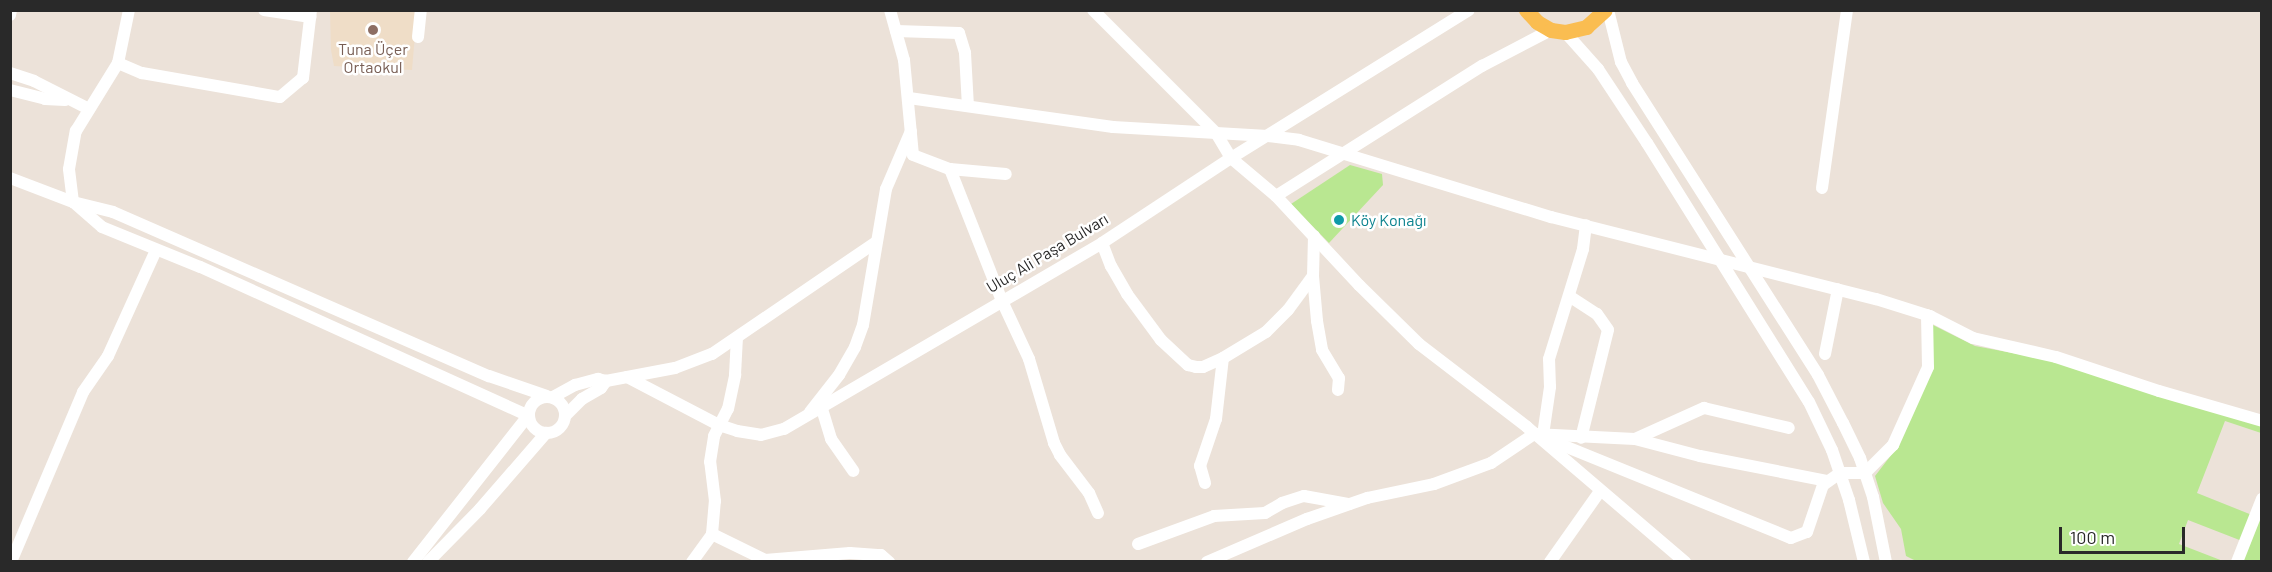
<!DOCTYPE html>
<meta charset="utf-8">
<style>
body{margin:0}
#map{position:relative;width:2272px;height:572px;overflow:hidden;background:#ece2d9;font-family:Barlow,sans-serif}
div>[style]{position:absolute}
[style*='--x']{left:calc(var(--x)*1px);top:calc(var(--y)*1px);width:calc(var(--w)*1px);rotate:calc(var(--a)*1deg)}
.education>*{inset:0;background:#efddc7}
.green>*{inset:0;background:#b9e791}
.minor>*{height:12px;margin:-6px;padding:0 6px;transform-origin:6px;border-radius:6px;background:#fff}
.minor>.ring{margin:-6px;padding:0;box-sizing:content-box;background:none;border:12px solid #fff;border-radius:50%}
.major>*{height:15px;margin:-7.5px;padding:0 7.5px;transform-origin:7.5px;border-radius:7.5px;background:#fabd51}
.dots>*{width:16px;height:16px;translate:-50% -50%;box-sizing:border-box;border:3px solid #fff;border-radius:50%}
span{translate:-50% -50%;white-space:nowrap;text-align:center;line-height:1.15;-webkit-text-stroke:5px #fff;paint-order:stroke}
.education-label{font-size:16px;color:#785e54}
.culture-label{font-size:16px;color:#0d838f}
.left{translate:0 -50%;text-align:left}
.street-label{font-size:16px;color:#292929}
.frame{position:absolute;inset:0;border:12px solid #292929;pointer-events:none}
.scale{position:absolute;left:2059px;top:527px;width:126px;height:27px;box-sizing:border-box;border:3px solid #292929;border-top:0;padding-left:8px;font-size:18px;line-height:21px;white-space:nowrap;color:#292929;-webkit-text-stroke:4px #fff;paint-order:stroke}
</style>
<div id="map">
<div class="education">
<i style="clip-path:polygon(330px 11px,417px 11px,412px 70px,334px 66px,331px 50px)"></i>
</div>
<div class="green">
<i style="clip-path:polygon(1350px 165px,1382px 174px,1383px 185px,1329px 243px,1291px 204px)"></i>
<i style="clip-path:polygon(1933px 325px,1975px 346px,2056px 361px,2261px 424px,2261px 433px,2225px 421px,2197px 493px,2252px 515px,2242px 541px,2188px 520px,2179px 544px,2223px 561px,1916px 561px,1906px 556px,1901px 529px,1883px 503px,1875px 476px,1892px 454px,1905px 430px)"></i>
<i style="clip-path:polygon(2261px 514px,2261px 561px,2241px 562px)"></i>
</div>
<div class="minor">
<i style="--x:264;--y:10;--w:47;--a:8.7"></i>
<i style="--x:890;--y:10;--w:52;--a:74.4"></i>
<i style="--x:904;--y:60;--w:95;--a:84.6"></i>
<i style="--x:913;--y:155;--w:40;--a:21"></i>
<i style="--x:950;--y:169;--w:142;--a:68.5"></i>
<i style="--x:1002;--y:301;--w:64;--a:65"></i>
<i style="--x:1029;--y:359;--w:88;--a:73.4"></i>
<i style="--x:1054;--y:443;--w:13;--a:63"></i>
<i style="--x:1060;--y:455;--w:48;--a:52.7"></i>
<i style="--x:1089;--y:493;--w:22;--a:66"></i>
<i style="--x:1093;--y:10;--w:174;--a:45"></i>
<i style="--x:1216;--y:133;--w:29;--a:59"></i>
<i style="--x:1231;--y:158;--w:59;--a:40.2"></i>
<i style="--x:1276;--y:196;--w:122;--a:47"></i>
<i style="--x:1359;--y:285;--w:84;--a:44.5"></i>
<i style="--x:1419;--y:344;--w:136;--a:37.5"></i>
<i style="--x:1527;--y:427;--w:208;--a:40.5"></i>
<i style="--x:1608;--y:10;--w:54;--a:76"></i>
<i style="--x:1621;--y:62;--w:24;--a:62"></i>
<i style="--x:1632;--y:83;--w:346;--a:57.5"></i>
<i style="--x:1818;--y:375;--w:54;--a:62.5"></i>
<i style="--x:1843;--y:423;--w:39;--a:64"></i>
<i style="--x:1860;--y:458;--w:41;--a:71.6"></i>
<i style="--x:1873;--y:497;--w:66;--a:78.7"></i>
<i style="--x:10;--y:15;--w:5;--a:-79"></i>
<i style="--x:896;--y:31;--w:63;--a:1.8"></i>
<i style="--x:959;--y:33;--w:21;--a:73"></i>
<i style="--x:965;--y:53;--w:53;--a:86.8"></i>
<i style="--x:1565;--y:32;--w:50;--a:48.3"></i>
<i style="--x:1598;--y:69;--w:89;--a:56.5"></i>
<i style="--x:1647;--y:143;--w:305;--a:58"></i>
<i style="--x:1809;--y:402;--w:53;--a:64.4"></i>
<i style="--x:1832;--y:450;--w:53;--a:71.2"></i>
<i style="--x:1849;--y:500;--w:64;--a:76.4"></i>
<i style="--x:418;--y:37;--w:27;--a:-84"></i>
<i style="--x:118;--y:63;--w:26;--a:23"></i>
<i style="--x:142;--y:73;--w:140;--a:9.9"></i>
<i style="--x:280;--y:97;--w:30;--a:-40"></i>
<i style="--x:303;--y:78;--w:68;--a:-83.3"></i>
<i style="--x:10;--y:73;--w:25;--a:18"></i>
<i style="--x:34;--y:81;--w:62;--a:27"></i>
<i style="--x:10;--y:90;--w:36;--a:14"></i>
<i style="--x:45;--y:99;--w:20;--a:3"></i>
<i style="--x:909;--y:98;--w:206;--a:8.1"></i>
<i style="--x:1113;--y:127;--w:155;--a:3.3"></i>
<i style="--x:1268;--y:136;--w:31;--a:7"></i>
<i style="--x:1299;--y:140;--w:264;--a:17"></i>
<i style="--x:1551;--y:217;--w:335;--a:14.2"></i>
<i style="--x:1876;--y:299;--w:57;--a:17.5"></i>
<i style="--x:1930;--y:316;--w:48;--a:27.1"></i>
<i style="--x:1973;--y:338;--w:85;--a:12.9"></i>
<i style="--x:2056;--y:357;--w:108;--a:18.3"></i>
<i style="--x:2159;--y:391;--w:107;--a:16.2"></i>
<i style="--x:950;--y:169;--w:56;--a:5.1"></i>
<i style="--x:10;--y:178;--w:67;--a:20.9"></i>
<i style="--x:73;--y:202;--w:33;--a:-97"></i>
<i style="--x:69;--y:169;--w:39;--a:-80"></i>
<i style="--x:76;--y:131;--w:80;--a:-58.3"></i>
<i style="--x:118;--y:63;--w:54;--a:-78.3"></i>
<i style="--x:1822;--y:188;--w:180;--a:-82"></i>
<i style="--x:1276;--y:196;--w:244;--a:-32.3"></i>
<i style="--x:1482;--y:66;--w:78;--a:-27.6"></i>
<i style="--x:1314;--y:236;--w:40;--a:91.4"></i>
<i style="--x:1313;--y:276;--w:45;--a:84.9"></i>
<i style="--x:1317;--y:321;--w:29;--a:80"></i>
<i style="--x:1322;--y:350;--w:33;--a:59"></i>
<i style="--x:1339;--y:378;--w:12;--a:95"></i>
<i style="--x:1102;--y:243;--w:25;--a:69"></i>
<i style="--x:1111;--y:266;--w:32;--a:60"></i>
<i style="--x:1127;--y:294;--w:57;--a:53.5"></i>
<i style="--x:1161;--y:340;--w:37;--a:43"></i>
<i style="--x:1188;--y:365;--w:8;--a:14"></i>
<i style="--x:1196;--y:367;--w:7;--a:0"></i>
<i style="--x:1203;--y:367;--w:22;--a:-24"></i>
<i style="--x:1223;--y:358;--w:50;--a:-31.2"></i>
<i style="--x:1266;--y:332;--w:31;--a:-45"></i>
<i style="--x:1288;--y:310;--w:42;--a:-53.7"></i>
<i style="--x:1569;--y:296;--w:33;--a:33"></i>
<i style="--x:1597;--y:314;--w:19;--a:55"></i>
<i style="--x:1608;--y:330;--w:111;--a:104"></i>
<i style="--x:1825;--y:354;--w:66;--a:-78.7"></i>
<i style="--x:627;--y:377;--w:104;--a:27.6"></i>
<i style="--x:719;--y:425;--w:19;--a:18"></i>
<i style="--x:737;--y:431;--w:24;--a:9"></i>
<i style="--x:761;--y:435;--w:24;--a:-15"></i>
<i style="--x:784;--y:429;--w:368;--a:-30.3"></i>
<i style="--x:1102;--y:243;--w:154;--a:-33.4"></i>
<i style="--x:1231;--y:158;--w:280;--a:-31.9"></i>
<i class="ring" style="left:529px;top:397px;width:24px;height:24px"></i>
<i style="--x:553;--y:397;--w:25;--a:-29"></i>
<i style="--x:575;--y:385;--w:24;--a:-15"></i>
<i style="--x:598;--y:379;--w:8;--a:14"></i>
<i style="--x:606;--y:381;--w:70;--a:-10.7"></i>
<i style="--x:675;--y:368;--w:40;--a:-21"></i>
<i style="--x:712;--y:354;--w:199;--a:-34.3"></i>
<i style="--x:822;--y:409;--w:31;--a:73"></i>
<i style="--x:831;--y:439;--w:39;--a:55"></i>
<i style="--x:810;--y:412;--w:47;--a:-51.9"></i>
<i style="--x:839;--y:375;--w:32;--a:-60"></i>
<i style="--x:855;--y:347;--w:23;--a:-70"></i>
<i style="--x:863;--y:325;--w:138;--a:-80.4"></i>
<i style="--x:886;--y:189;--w:63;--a:-66.7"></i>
<i style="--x:566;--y:415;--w:23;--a:-45"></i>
<i style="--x:582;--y:399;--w:22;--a:-30"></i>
<i style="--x:601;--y:388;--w:9;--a:-54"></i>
<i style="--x:529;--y:416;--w:361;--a:-155.6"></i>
<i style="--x:200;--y:267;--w:106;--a:-157.8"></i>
<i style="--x:102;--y:227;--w:38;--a:-139"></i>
<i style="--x:73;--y:202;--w:41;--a:14"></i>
<i style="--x:113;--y:212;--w:410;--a:23.6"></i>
<i style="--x:489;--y:376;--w:61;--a:19"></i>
<i style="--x:1543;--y:435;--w:49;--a:-81.7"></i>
<i style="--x:1550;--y:387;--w:28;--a:-92"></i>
<i style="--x:1549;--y:359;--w:115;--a:-72.8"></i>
<i style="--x:1583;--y:249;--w:24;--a:-83"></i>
<i style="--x:1635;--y:439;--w:76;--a:-24.2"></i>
<i style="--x:1704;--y:408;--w:87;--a:13.2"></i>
<i style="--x:1552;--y:441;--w:258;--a:22.1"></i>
<i style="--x:1791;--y:538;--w:17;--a:-21"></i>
<i style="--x:1807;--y:532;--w:50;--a:-71.2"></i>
<i style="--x:1823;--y:485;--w:21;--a:-35"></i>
<i style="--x:1840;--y:473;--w:25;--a:0"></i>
<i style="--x:1865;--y:473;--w:40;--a:-45"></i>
<i style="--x:1893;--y:445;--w:85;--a:-65.8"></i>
<i style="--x:1928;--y:367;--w:52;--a:-91.1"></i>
<i style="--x:1205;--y:483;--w:18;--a:-106"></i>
<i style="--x:1200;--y:466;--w:50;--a:-71.2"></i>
<i style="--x:1216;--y:419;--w:61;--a:-83.5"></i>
<i style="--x:712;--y:534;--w:59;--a:26.1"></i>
<i style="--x:765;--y:560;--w:85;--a:-4.7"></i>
<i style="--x:850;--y:553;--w:31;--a:4"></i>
<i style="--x:881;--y:555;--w:11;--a:41"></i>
<i style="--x:1138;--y:544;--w:81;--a:-20.2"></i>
<i style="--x:1214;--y:516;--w:51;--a:-3.4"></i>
<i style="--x:1265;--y:513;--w:20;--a:-30"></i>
<i style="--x:1282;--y:503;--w:23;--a:-18"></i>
<i style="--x:1304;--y:496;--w:46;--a:10.1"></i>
<i style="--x:11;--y:562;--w:185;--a:-67"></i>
<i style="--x:83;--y:392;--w:44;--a:-55.2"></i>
<i style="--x:108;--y:356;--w:116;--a:-65.6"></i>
<i style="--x:413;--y:562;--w:184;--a:-51.8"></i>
<i style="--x:428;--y:562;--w:74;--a:-45.5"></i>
<i style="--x:480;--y:509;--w:101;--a:-49"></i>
<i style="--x:692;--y:562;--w:34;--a:-54"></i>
<i style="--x:712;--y:534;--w:33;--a:-85"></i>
<i style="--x:715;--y:501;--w:39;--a:-97"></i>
<i style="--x:710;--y:462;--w:26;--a:-81"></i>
<i style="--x:714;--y:436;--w:30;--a:-63"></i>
<i style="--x:728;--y:409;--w:35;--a:-78"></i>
<i style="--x:735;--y:375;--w:36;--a:-87"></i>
<i style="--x:1207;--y:562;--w:109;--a:-23.3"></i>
<i style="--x:1307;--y:519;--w:64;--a:-19.3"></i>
<i style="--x:1367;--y:498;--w:68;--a:-11.8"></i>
<i style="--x:1434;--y:484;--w:61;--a:-20.2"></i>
<i style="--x:1491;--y:463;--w:52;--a:-34"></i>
<i style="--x:1534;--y:434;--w:101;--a:2.8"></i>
<i style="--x:1635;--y:439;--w:67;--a:14.7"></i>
<i style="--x:1700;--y:456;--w:129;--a:11.1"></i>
<i style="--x:1550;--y:562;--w:87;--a:-54.8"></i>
<i style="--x:2237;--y:562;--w:68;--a:-68.4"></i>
</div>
<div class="major">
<i style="--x:1526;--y:10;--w:16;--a:47"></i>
<i style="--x:1537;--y:22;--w:16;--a:30"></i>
<i style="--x:1551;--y:30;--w:14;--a:8"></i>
<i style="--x:1565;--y:32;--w:22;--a:-13"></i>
<i style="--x:1586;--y:27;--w:25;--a:-42"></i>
</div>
<div class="dots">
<i style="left:373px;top:30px;background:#8d6e63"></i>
<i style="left:1339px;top:220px;background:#0f9aa8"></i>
</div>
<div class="education-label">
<span style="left:373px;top:58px">Tuna Üçer<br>Ortaokul</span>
</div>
<div class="culture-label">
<span class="left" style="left:1351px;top:220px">Köy Konağı</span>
</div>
<div class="street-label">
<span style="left:1047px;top:253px;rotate:-31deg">Uluç Ali Paşa Bulvarı</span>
</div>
<div class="frame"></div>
<div class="scale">100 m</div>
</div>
